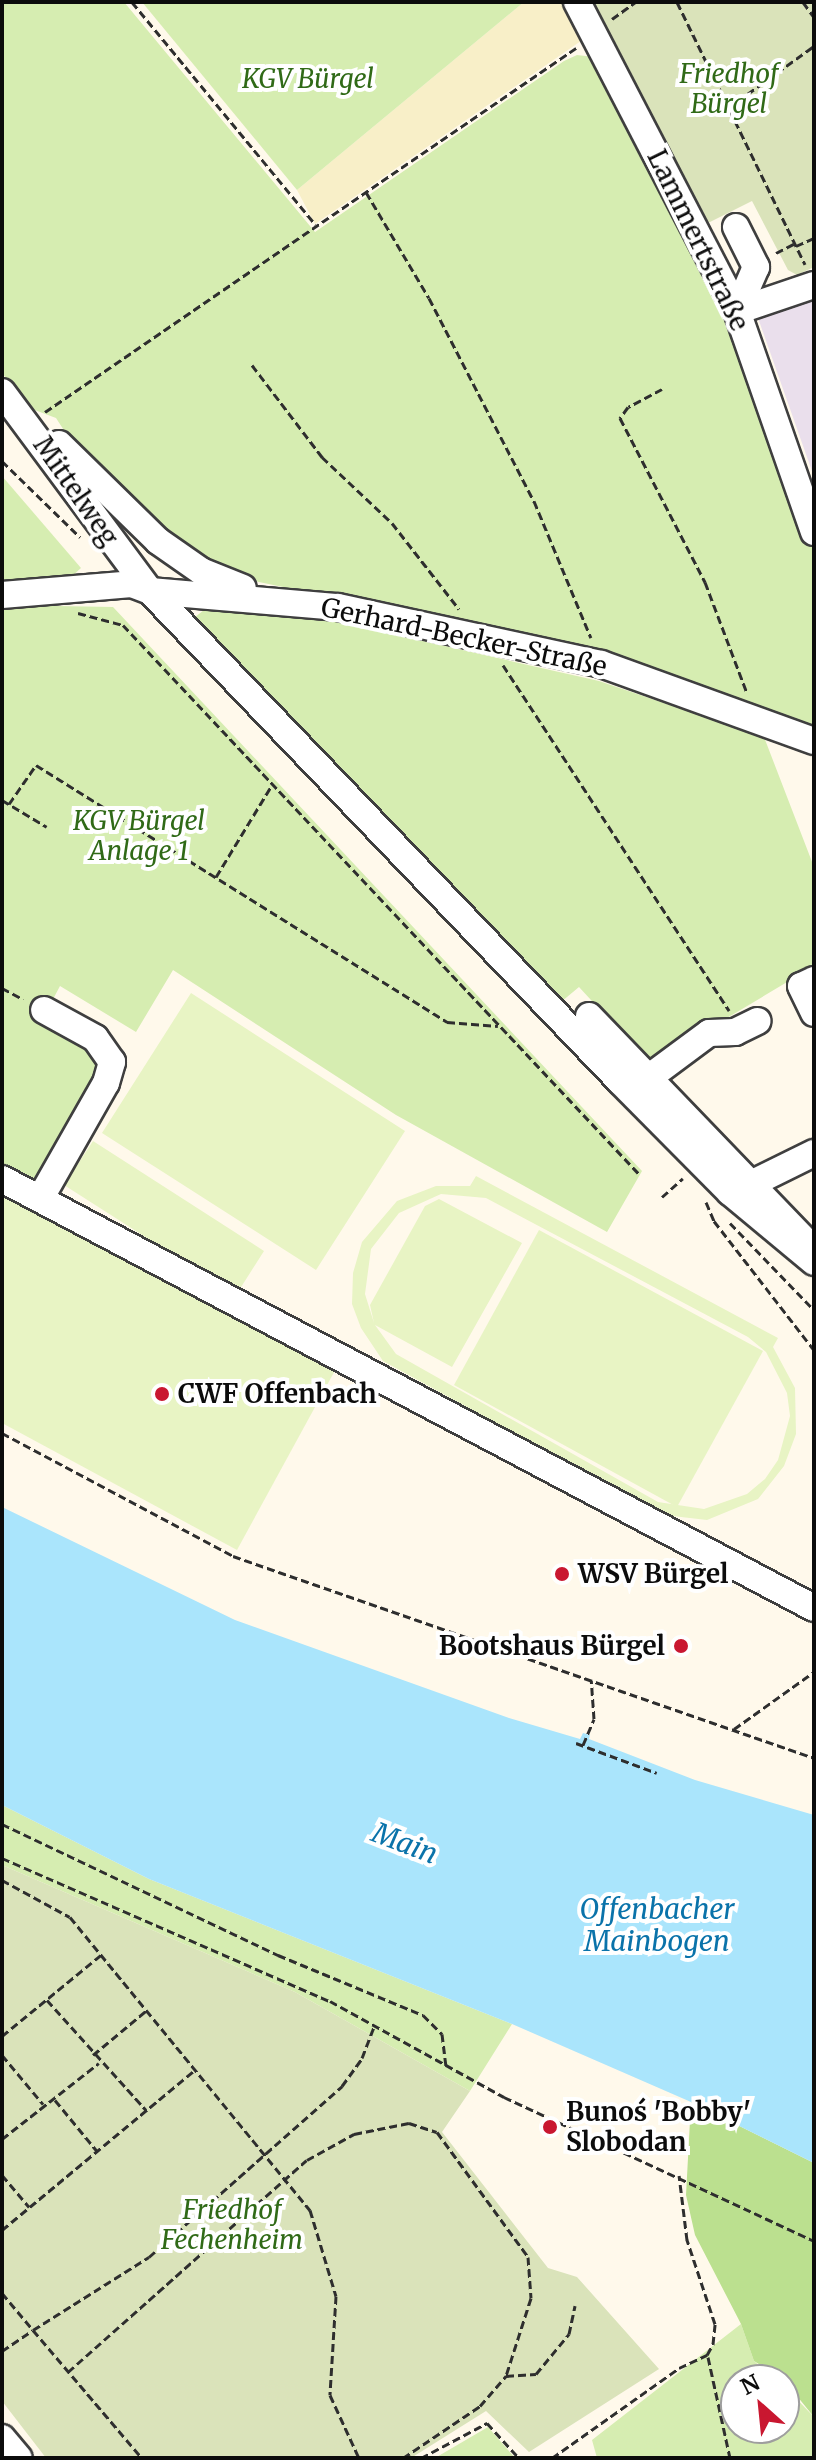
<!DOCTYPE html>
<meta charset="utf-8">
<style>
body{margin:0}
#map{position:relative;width:816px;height:2460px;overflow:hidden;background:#fff9eb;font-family:Merriweather,serif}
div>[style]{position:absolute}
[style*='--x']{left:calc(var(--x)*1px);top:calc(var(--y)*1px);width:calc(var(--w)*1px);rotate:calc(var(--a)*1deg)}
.industrial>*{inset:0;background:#eadfec}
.farmland>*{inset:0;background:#f8efc8}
.green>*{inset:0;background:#d6edb1}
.forest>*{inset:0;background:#bbe08f}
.cemetery>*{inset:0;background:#dae3ba}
.pitch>*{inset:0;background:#e8f4c4}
.water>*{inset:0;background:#aae5fc}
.path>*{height:3px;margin-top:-1.5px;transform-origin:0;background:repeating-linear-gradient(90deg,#2e2e2e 0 8px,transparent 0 12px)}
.roads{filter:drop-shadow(2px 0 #3f3f3f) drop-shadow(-2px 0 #3f3f3f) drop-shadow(0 2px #3f3f3f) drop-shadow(0 -2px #3f3f3f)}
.minor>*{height:26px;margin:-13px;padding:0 13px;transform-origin:13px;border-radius:13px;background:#fff}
.dots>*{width:22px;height:22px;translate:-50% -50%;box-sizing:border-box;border:4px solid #fff;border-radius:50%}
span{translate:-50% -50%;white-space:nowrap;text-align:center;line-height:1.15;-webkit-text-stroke:8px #fff;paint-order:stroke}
.park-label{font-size:26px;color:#306a17;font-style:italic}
.street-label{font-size:26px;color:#0c0c0c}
.poi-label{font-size:26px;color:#0c0c0c;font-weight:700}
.left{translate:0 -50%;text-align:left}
.right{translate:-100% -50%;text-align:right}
.water-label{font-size:28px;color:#0a73aa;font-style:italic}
.frame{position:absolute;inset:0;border:4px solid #0c0c0c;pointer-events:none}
.north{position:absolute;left:720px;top:2364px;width:80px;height:80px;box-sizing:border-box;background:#fff;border:2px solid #9e9e9e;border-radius:50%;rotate:333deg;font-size:22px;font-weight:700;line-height:32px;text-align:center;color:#0c0c0c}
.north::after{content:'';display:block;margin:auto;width:28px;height:36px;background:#c91730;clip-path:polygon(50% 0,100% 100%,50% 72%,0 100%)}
</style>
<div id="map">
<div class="industrial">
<i style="clip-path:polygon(814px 298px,814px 477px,758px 318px)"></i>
</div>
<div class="farmland">
<i style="clip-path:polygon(524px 2px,571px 2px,594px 32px,315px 224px,297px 190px)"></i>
</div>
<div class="green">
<i style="clip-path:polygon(2px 2px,124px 2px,315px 232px,564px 61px,577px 55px,594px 57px,727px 303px,814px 552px,814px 726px,604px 653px,225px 575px,179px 542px,78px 452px,56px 418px,32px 409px,2px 373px)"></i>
<i style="clip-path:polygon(142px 2px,524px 2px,297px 190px)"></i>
<i style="clip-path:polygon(2px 476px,81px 568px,71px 577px,2px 584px)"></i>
<i style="clip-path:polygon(2px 605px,113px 607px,642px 1171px,607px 1232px,396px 1115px,173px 970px,136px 1032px,60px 986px,43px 1018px,89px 1046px,108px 1070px,44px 1183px,31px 1187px,2px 1172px)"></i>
<i style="clip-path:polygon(208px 607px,321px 618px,599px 681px,764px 737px,814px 867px,814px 966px,650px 1064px,579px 987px,561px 1002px,195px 617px)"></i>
<i style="clip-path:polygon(2px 1805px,149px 1879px,512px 2024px,470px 2091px,295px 1992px,2px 1865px)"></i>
<i style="clip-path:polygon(741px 2324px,754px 2361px,777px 2380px,736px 2380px,736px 2428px,784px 2428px,784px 2386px,814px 2417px,814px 2458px,597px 2458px,592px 2440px)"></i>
<i style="clip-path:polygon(488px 2427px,515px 2458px,435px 2458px)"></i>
</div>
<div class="forest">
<i style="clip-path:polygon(691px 2102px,814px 2163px,814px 2417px,784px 2380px,754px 2361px,741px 2324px,695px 2235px,686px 2195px)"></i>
</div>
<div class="cemetery">
<i style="clip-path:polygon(590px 2px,814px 2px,814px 267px,797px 275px,788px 270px,752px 201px,702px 226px)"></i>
<i style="clip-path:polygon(2px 1865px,295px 1992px,470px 2091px,442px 2132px,548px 2268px,577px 2277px,659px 2369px,529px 2452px,486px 2411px,411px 2458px,46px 2458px,2px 2401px)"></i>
</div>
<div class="pitch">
<i style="clip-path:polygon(191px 993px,405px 1131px,316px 1270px,102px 1133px)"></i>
<i style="clip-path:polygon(93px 1141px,264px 1251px,236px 1295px,64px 1185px)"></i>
<i style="clip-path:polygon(evenodd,476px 1176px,778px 1338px,773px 1347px,795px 1388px,796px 1434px,784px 1466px,758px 1499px,707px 1520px,664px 1515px,383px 1361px,361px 1328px,352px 1304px,353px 1273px,362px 1242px,397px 1201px,436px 1186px,470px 1186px,476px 1176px,441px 1194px,486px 1198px,748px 1337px,766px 1352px,787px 1393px,790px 1416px,778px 1460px,765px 1479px,747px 1494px,704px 1509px,658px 1502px,396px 1354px,375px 1325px,452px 1367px,522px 1243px,439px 1199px,425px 1206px,370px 1305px,374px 1323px,365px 1294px,371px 1249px,399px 1213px,441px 1194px)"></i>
<i style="clip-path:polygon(2px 1186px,338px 1365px,237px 1550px,2px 1423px)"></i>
<i style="clip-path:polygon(539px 1230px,763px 1351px,677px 1507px,454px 1385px)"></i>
</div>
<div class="water">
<i style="clip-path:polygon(2px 1507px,235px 1620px,509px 1718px,580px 1739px,583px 1733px,590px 1735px,589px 1739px,695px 1780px,814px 1815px,814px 2163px,691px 2102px,512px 2024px,149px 1879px,2px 1805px)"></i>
</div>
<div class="path">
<i style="--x:132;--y:2;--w:288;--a:50.5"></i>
<i style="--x:677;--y:2;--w:292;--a:64"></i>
<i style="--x:803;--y:2;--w:19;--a:54"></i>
<i style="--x:612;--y:19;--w:29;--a:-36"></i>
<i style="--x:728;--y:108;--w:106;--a:-35.8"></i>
<i style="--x:366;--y:192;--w:123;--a:59.3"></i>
<i style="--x:429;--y:298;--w:229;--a:62.7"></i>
<i style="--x:534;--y:501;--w:148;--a:67.4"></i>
<i style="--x:796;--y:246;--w:20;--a:-24"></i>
<i style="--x:776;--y:253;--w:20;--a:-27"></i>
<i style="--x:252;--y:365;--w:116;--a:52.7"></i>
<i style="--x:322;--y:457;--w:96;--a:43.3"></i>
<i style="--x:392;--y:523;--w:109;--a:52.1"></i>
<i style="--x:662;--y:389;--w:38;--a:152"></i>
<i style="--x:628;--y:407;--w:14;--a:126"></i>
<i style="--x:620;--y:418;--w:185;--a:62.6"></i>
<i style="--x:705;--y:582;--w:119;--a:69.3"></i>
<i style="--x:45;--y:412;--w:644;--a:-34.43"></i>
<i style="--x:2;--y:461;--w:109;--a:44.3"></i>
<i style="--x:78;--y:613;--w:47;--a:14.9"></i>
<i style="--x:123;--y:625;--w:755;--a:46.77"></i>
<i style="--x:503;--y:665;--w:413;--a:56.8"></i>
<i style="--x:2;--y:800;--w:52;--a:31"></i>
<i style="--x:9;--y:804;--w:47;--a:-55.3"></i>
<i style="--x:36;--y:765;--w:485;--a:32"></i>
<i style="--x:447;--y:1022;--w:51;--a:4.5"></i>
<i style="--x:216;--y:877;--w:108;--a:-58.7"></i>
<i style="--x:2;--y:988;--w:24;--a:28"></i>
<i style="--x:662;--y:1197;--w:28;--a:-42"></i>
<i style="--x:706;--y:1202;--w:21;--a:67"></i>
<i style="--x:714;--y:1221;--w:163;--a:52.2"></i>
<i style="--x:730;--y:1223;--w:121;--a:46"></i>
<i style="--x:2;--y:1433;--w:262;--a:28"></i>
<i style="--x:233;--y:1556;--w:615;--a:19.17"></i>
<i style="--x:734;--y:1729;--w:98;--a:-35.5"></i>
<i style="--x:576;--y:1743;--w:86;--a:20.3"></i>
<i style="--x:583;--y:1745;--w:28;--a:-67"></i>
<i style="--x:594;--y:1719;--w:39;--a:-94"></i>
<i style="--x:2;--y:1824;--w:306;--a:25.4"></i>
<i style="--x:278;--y:1955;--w:157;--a:22.5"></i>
<i style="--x:423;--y:2015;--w:27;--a:45"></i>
<i style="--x:442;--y:2034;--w:34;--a:83"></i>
<i style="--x:2;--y:1858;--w:358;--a:23.6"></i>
<i style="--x:330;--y:2001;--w:199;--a:28.9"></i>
<i style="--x:504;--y:2097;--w:342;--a:24.9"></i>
<i style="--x:2;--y:1880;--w:77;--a:28.6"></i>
<i style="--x:70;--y:1917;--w:379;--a:50.7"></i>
<i style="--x:310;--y:2210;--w:90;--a:73.2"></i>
<i style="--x:336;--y:2296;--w:99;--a:93.5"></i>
<i style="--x:330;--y:2395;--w:69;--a:65.3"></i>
<i style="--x:47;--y:2000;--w:148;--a:48"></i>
<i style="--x:2;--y:2036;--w:128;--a:-39.3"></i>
<i style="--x:2;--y:2055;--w:64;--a:50.1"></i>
<i style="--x:93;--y:2055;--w:70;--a:-39.8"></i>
<i style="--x:55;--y:2100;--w:66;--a:50.5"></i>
<i style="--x:2;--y:2139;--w:123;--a:-38.1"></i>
<i style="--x:2;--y:2175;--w:42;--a:49.8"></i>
<i style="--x:2;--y:2230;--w:252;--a:-39.7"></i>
<i style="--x:2;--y:2293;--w:48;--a:50"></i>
<i style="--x:33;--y:2330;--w:137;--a:-32.2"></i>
<i style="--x:149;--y:2257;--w:258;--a:-41.5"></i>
<i style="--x:342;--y:2086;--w:34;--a:-54"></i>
<i style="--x:362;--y:2058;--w:33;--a:-69"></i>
<i style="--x:2;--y:2351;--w:37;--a:-34"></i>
<i style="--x:33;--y:2330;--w:168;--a:49.6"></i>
<i style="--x:708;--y:2357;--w:103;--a:77.7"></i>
<i style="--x:68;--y:2372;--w:319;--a:-41.6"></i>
<i style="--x:307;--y:2160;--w:54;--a:-29"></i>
<i style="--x:354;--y:2134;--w:56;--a:-11.3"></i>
<i style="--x:409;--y:2123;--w:29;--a:18"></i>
<i style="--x:437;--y:2132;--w:155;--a:53.9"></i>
<i style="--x:528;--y:2257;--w:41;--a:85.8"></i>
<i style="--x:531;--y:2298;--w:82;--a:107.8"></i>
<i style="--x:403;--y:2458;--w:93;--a:-34"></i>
<i style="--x:480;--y:2406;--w:40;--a:-49"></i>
<i style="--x:506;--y:2376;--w:30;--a:-4"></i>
<i style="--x:536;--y:2374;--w:52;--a:-50.5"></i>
<i style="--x:569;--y:2334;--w:29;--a:-78"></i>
<i style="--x:421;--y:2458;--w:75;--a:-27.9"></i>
<i style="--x:487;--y:2423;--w:47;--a:47.6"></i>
<i style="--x:552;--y:2458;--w:156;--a:-35.3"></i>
<i style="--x:679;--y:2368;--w:31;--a:-25"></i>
<i style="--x:707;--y:2355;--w:13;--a:-61"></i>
<i style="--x:713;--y:2344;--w:20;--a:-84"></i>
<i style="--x:715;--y:2324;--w:89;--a:-108.4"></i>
<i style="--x:687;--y:2240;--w:65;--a:-97"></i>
</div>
<div class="roads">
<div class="minor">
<i style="--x:577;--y:2;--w:348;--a:62.6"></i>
<i style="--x:737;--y:311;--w:234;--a:70.8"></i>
<i style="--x:736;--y:227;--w:45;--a:63.4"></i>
<i style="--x:756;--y:267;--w:48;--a:113.4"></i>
<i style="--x:737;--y:311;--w:81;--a:-18.7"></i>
<i style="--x:2;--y:392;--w:248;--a:53.4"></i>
<i style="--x:150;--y:591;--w:680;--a:46.19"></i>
<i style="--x:621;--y:1082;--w:155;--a:45.3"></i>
<i style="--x:730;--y:1192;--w:109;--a:39.8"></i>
<i style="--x:59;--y:444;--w:139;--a:44.4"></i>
<i style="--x:158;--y:541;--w:52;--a:34.9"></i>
<i style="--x:201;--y:571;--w:45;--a:22"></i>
<i style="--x:2;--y:595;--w:130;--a:-4.8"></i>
<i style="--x:132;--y:584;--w:19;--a:21"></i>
<i style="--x:150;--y:591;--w:189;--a:4.9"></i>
<i style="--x:338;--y:607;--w:269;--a:12.2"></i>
<i style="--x:601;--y:664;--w:226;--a:19.9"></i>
<i style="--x:814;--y:980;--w:14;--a:155"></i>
<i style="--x:801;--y:986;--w:30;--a:64"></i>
<i style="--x:589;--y:1016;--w:308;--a:46.1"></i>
<i style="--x:651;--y:1076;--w:72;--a:-36.6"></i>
<i style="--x:709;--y:1033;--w:26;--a:-2"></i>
<i style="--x:735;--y:1032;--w:25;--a:-26"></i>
<i style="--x:2;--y:1179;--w:918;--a:27.85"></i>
<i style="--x:753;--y:1183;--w:68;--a:-26.2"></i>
<i style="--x:40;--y:1199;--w:133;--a:-60.4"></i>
<i style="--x:106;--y:1083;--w:22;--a:-74"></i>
<i style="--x:112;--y:1062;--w:29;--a:-125"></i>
<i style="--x:95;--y:1038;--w:58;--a:-151.2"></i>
<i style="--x:2;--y:2438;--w:26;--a:50"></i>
</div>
</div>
<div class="dots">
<i style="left:162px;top:1394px;background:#c91730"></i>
<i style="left:562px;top:1574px;background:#c91730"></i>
<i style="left:681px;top:1646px;background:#c91730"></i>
<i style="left:550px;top:2127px;background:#c91730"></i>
</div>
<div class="park-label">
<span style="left:729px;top:89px">Friedhof<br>Bürgel</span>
<span style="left:308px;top:79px">KGV Bürgel</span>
<span style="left:139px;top:836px">KGV Bürgel<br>Anlage 1</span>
<span style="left:232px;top:2225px">Friedhof<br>Fechenheim</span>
</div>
<div class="street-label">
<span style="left:698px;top:240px;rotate:64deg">Lammertstraße</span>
<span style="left:76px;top:491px;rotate:55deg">Mittelweg</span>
<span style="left:464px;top:637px;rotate:12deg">Gerhard-Becker-Straße</span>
</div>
<div class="poi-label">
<span class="left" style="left:178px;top:1394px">CWF Offenbach</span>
<span class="left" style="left:578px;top:1574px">WSV Bürgel</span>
<span class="right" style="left:665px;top:1646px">Bootshaus Bürgel</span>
<span class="left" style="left:566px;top:2127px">Bunoś 'Bobby'<br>Slobodan</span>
</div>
<div class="water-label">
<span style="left:405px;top:1843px;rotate:21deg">Main</span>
<span style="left:657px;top:1925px">Offenbacher<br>Mainbogen</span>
</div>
<div class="frame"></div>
<div class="north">N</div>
</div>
